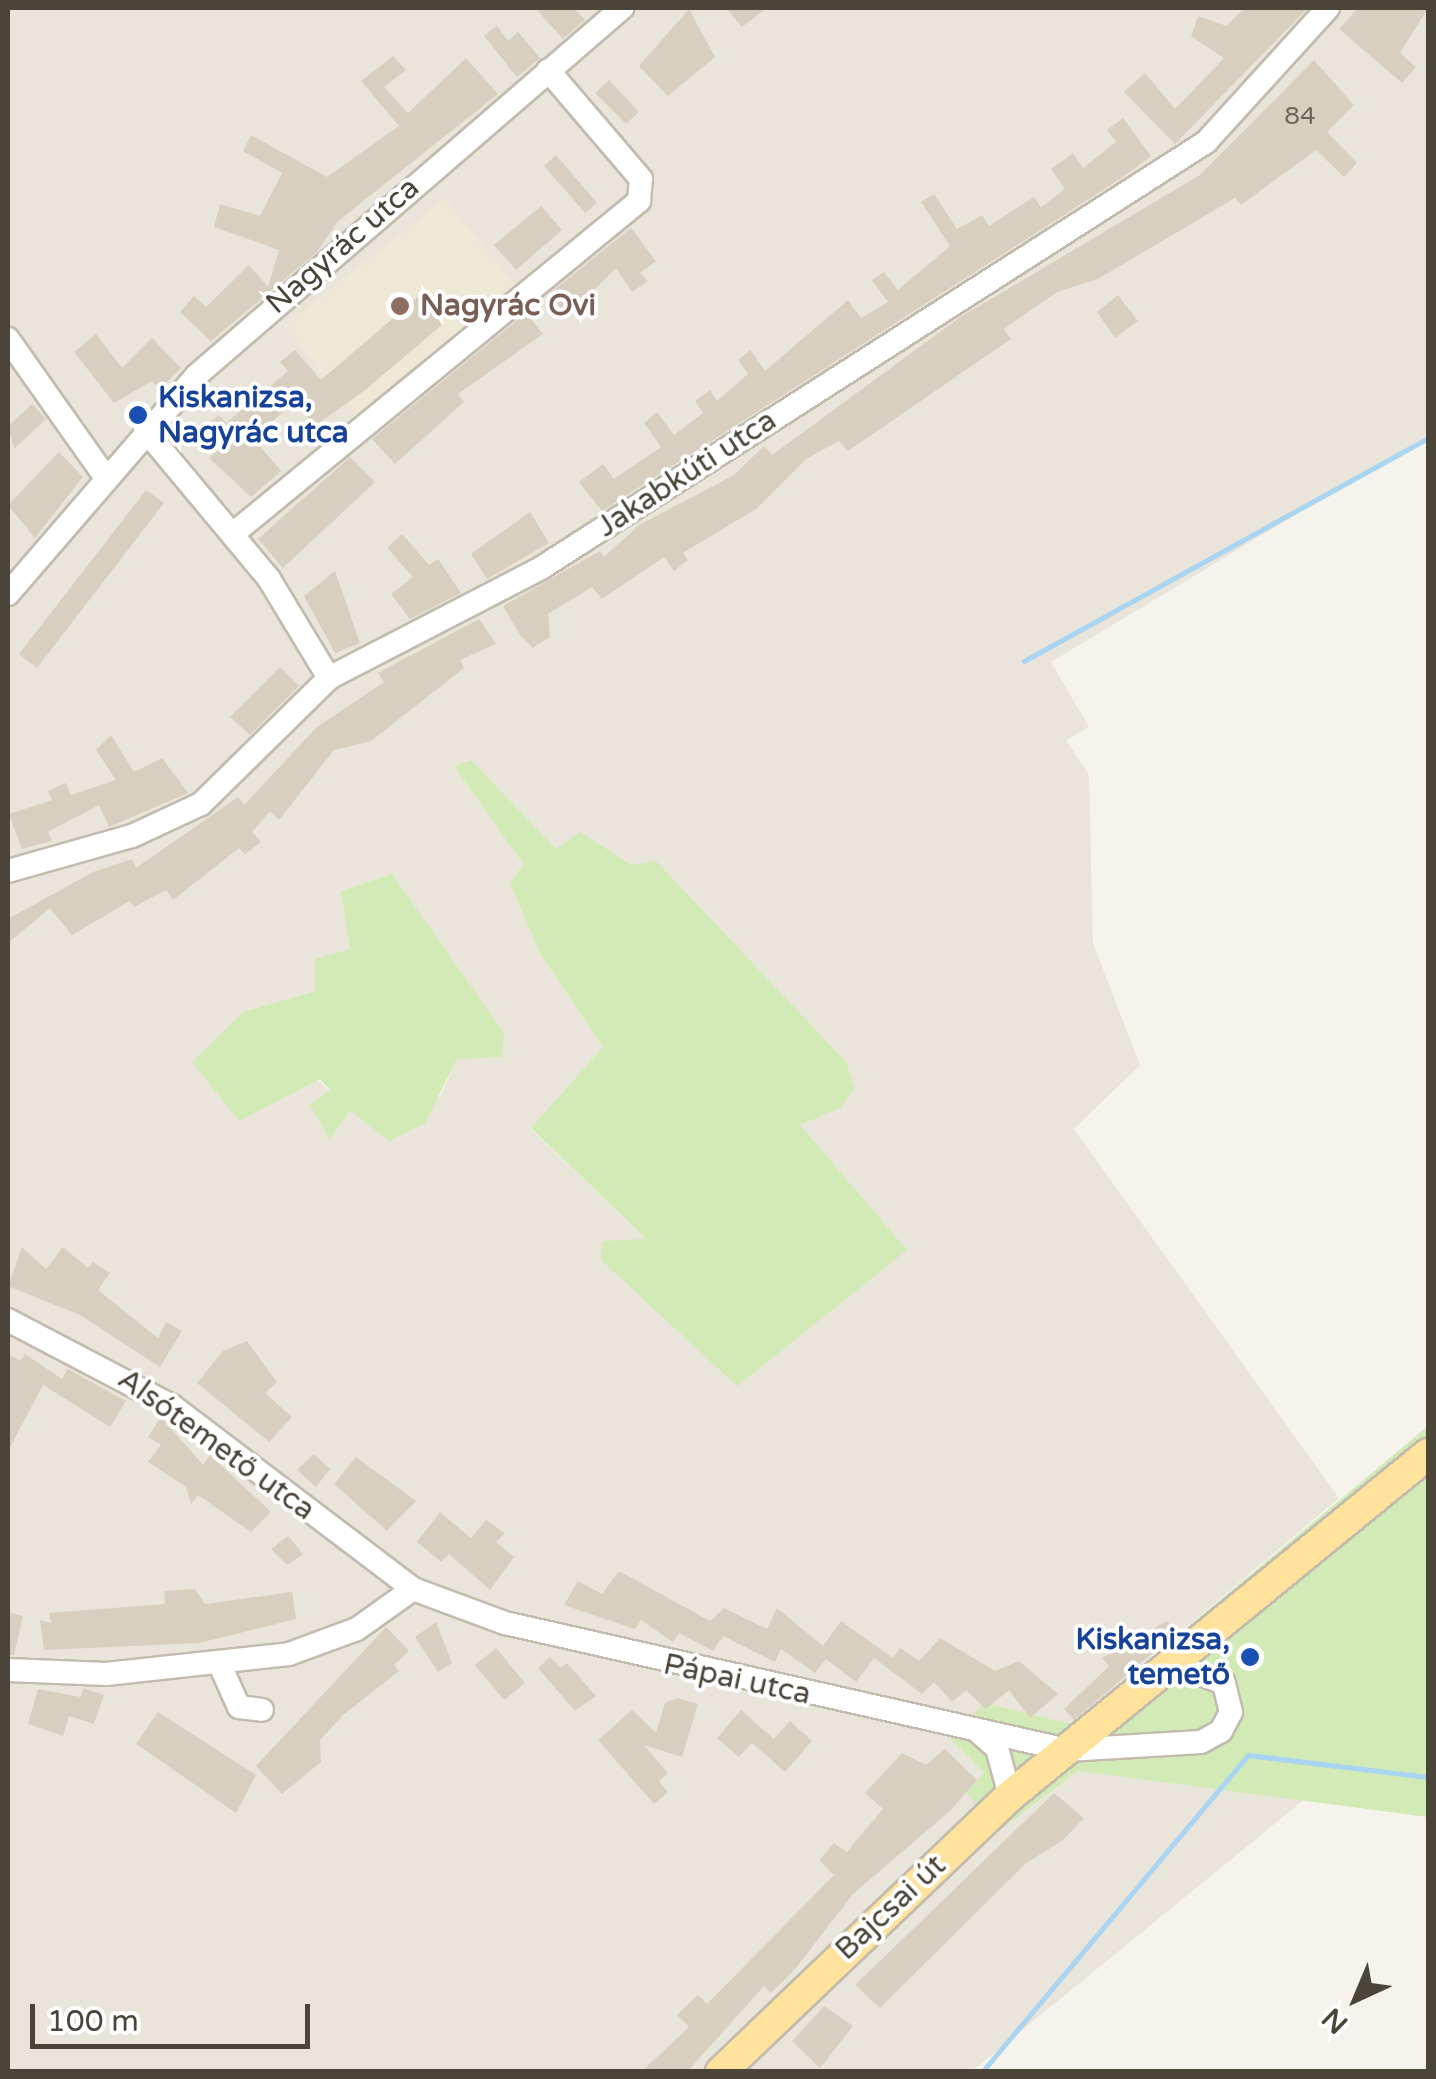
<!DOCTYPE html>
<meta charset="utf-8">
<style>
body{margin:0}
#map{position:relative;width:1436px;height:2079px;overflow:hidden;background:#f6f3ec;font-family:"Varela Round",sans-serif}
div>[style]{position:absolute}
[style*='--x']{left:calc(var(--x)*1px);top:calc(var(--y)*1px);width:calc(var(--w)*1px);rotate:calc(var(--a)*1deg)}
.residential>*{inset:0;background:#eae5da}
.education>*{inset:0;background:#efe8d6}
.green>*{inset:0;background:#d2eab5}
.stream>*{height:5px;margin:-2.5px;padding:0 2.5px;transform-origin:2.5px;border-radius:2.5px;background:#a9d4f2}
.building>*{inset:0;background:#d8cfc1}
.roads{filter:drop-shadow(2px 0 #c2bbae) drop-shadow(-2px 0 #c2bbae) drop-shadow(0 2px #c2bbae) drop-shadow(0 -2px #c2bbae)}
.minor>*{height:22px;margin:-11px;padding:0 11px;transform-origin:11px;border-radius:11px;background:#fff}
.major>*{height:30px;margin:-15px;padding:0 15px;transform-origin:15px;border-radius:15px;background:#ffe39c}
.dots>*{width:28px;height:28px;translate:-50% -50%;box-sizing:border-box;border:5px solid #fff;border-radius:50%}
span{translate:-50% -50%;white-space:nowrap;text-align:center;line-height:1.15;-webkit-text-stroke:8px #fff;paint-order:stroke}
.number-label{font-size:25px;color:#6e675b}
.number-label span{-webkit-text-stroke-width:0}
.street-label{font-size:30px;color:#4b4439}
.education-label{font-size:30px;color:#785e54;font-weight:700}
.left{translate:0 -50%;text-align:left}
.transit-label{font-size:30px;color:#164399;font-weight:700}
.right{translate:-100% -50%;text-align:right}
.frame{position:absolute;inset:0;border:10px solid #4b4439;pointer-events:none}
.north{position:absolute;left:1306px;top:1949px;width:100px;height:100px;-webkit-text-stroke:8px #fff;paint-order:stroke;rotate:224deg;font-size:28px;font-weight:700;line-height:40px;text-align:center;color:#4b4439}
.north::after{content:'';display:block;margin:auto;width:35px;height:45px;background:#4b4439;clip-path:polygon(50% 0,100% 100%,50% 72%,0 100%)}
.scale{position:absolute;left:30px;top:2004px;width:280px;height:45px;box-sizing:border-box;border:5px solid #4b4439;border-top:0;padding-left:12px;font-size:30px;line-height:35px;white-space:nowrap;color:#4b4439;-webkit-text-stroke:8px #fff;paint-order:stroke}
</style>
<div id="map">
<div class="residential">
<i style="clip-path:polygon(evenodd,8px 8px,1428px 8px,1428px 435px,1051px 662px,1089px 727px,1066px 740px,1089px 775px,1093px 943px,1140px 1065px,1074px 1129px,1339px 1498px,1072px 1724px,984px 1703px,984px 1773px,1000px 1830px,1078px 1771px,1305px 1799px,972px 2071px,8px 2072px,8px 8px,471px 760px,556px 850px,580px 833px,631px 865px,840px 1108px,800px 1124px,737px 1385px,647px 1240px,531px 1129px,603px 1047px,540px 954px,510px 883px,523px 864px,454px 766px,471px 760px,8px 8px,350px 949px,457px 1059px,440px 1097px,349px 1109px,243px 1012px,315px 991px,350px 949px)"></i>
</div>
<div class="education">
<i style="clip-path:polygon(445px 198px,516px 286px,355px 415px,284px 326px)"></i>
</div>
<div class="green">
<i style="clip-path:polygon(471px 760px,556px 849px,580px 832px,631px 865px,656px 861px,846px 1062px,855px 1088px,840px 1108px,800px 1125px,907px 1250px,737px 1386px,601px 1260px,602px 1241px,646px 1239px,531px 1128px,603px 1047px,540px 954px,510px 883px,523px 864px,454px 766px)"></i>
<i style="clip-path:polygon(392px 874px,504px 1033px,502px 1057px,457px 1059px,425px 1123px,389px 1141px,350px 1110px,330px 1140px,310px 1105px,330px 1090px,320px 1079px,239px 1121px,192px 1062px,243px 1012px,315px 991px,315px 959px,350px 949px,341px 891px)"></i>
<i style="clip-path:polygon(1428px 1426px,1428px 1817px,1078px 1771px,1000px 1830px,966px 1792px,984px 1773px,951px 1739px,984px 1703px,1072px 1724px)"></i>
</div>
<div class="stream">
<i style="--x:1024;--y:661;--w:461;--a:-28.9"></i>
<i style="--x:982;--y:2072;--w:414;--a:-50"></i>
<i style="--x:1248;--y:1755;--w:181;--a:7"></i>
</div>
<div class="building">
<i style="clip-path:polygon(535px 8px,574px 8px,585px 20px,563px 39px)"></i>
<i style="clip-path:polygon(726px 8px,767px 8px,742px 27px)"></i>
<i style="clip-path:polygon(1244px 8px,1308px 8px,1175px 144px,1124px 92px,1145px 73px,1175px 109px,1224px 58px,1191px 36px,1198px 16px,1227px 26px)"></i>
<i style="clip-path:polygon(1358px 8px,1428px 8px,1400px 53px,1416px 67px,1402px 83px,1339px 29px)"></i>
<i style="clip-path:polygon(689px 9px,715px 57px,668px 96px,639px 66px)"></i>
<i style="clip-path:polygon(497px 26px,508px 41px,518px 32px,540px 58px,517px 77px,484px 36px)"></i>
<i style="clip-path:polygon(393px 56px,406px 70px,384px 87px,408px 113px,466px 58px,498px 94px,338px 221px,317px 252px,211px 341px,180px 312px,194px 296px,206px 307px,249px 265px,268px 287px,279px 250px,214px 227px,220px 204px,260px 216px,282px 173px,243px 151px,251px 135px,327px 177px,399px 126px,361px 81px)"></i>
<i style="clip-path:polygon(1314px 60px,1354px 105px,1327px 132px,1357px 163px,1344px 177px,1316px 150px,1241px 205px,1235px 198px,1098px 279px,1057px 292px,1004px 329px,1011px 339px,848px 451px,839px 441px,806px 459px,756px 509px,683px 553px,688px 560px,674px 571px,664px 557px,602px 599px,592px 587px,548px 614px,550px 637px,533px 648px,520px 635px,503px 606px,600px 551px,604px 557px,639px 525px,734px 475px,764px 446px,772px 455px,959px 318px,1200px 175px)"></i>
<i style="clip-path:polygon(609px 80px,639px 112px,626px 124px,595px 93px)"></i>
<i style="clip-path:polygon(1123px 118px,1151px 156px,1120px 179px,602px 511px,579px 482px,603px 464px,614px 479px,661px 447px,644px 423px,657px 412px,674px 435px,703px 413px,695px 401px,710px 390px,717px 401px,748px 374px,738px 360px,750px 350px,765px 371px,848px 300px,861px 318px,888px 302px,872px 280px,884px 272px,898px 290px,950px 246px,921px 202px,934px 194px,957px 229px,982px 215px,989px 226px,1034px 197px,1041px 207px,1065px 189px,1051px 169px,1073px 153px,1083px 168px,1116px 142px,1107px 130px)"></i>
<i style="clip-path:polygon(556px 155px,597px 203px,585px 213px,544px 166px)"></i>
<i style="clip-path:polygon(541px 206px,562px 230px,516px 270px,494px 245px)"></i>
<i style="clip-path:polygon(631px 228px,656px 261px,640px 273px,648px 281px,632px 292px,616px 268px,568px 316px,549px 294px)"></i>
<i style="clip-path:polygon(1118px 295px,1138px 321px,1115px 338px,1097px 312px)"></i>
<i style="clip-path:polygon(419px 296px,443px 324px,365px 390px,315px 426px,295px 402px,253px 438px,281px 471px,251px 497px,209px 458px,217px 451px,200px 431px,219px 415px,226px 423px,288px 371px,280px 362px,295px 350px,321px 380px)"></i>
<i style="clip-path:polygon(526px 313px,543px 334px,458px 394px,464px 402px,395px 464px,372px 439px)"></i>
<i style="clip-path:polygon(96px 334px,122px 368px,152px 338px,181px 368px,160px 389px,152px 381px,114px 403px,74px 352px)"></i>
<i style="clip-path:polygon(32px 404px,46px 419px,14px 449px,8px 426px)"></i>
<i style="clip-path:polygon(59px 452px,83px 477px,35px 538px,8px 505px)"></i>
<i style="clip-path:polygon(350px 457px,375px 482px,283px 568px,258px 539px)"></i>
<i style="clip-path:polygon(146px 490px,164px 503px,37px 668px,19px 654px)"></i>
<i style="clip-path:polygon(530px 512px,549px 543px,487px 579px,471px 554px)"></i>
<i style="clip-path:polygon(402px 534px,429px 565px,438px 559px,461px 593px,410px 619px,391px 594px,413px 577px,387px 548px)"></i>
<i style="clip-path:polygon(335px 571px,360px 643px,335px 653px,304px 596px)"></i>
<i style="clip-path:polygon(479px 619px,496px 644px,460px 660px,464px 668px,371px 741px,334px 750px,279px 820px,270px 811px,252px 832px,261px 842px,245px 854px,239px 848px,173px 900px,166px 890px,134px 907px,130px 901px,72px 935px,50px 908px,8px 943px,8px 919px,93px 872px,132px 859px,136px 868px,238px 797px,244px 805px,317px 727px,384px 682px,378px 673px)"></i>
<i style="clip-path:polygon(280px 667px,299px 686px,250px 735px,230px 717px)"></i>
<i style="clip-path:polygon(111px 735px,134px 772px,162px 758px,188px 793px,109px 827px,99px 805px,48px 832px,52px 841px,22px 849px,9px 814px,52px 800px,48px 791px,66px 783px,71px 795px,116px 780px,96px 750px)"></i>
<i style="clip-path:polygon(22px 1247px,46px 1269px,63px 1247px,88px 1268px,93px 1262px,110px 1273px,98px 1290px,158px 1338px,166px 1322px,182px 1331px,160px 1367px,80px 1315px,8px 1286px)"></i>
<i style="clip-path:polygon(247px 1341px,277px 1382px,265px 1393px,292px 1417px,269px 1442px,197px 1383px,223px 1351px)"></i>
<i style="clip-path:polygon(8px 1354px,21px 1361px,25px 1354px,62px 1379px,68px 1369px,126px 1401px,110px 1427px,43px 1385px,8px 1451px)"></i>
<i style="clip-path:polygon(161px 1417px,203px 1465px,210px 1455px,271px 1512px,251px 1532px,198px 1495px,191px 1504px,186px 1487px,148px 1462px,161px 1445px,148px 1437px)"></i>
<i style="clip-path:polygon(314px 1454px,330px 1469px,316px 1487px,297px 1470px)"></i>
<i style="clip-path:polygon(356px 1457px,416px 1501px,387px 1531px,334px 1484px)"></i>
<i style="clip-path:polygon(440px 1512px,471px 1538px,486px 1520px,505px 1533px,496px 1542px,514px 1557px,490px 1590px,449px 1554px,441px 1562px,417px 1542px)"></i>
<i style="clip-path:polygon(288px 1536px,303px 1554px,287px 1565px,271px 1549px)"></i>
<i style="clip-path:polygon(619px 1571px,710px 1621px,724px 1608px,767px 1629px,777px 1608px,823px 1646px,841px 1621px,893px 1658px,900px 1648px,919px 1661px,940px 1638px,995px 1671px,1019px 1661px,1058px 1694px,1030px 1718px,1009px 1690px,986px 1709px,966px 1690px,952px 1702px,934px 1682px,922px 1694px,874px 1658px,856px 1682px,826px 1659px,815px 1673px,781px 1649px,775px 1662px,723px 1636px,713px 1651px,679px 1633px,673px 1642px,641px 1620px,635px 1629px,564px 1605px,578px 1581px,602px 1594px)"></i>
<i style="clip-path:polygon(195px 1589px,205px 1604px,292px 1592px,296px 1619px,199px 1643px,44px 1650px,40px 1620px,51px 1623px,49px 1613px,165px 1604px,164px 1591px)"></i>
<i style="clip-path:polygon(8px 1612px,23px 1616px,14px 1655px,8px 1655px)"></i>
<i style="clip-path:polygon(1167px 1621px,1176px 1633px,1074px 1720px,1064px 1709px,1109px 1666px,1102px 1658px)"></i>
<i style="clip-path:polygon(436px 1622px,452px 1663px,438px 1672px,415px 1637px)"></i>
<i style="clip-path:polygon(386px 1627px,409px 1651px,394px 1665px,399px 1671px,343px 1715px,320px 1740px,321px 1762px,282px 1794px,256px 1766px)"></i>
<i style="clip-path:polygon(496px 1648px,525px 1683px,504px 1700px,475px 1665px)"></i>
<i style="clip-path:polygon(550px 1657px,561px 1668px,567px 1663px,596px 1696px,575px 1711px,538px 1668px)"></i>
<i style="clip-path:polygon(83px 1688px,104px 1695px,94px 1724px,69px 1716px,63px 1736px,28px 1724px,38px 1689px,81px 1697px)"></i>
<i style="clip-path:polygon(677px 1698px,698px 1704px,682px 1757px,644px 1745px,668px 1773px,659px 1781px,668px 1792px,654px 1804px,598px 1740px,632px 1710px,656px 1733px,665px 1703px)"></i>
<i style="clip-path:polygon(741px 1710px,774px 1739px,790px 1721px,812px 1741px,785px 1772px,752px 1743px,739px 1757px,717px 1738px)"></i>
<i style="clip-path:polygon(158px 1712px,256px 1775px,236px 1813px,136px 1744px)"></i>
<i style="clip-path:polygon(945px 1749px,977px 1780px,951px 1810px,853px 1894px,795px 1969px,771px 1993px,764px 1986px,687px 2072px,641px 2072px,689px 2027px,677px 2015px,698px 1995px,707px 2004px,834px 1875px,819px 1860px,834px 1843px,847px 1852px,883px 1809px,865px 1793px,902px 1753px,926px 1765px)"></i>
<i style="clip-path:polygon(1054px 1793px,1084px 1818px,1063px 1840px,1025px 1864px,880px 2008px,855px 1985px)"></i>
<i style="clip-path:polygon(824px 2006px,853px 2026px,820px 2068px,792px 2041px)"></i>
</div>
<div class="roads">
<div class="minor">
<i style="--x:8;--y:339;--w:166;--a:54.8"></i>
<i style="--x:145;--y:430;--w:194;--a:50.2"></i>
<i style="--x:269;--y:579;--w:116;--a:58.8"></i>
<i style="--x:234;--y:533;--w:524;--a:-39.34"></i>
<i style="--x:639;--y:201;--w:22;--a:-85"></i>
<i style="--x:641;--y:179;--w:143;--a:-130.5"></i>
<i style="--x:8;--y:594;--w:289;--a:-49.2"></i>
<i style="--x:197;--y:375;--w:562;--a:-40.81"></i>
<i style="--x:8;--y:871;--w:129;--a:-15.8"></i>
<i style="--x:132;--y:836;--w:76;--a:-24.9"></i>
<i style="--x:201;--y:804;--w:180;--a:-44.5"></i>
<i style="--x:329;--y:678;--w:239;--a:-27.4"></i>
<i style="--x:541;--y:568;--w:790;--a:-32.64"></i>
<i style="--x:1206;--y:142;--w:181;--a:-47.7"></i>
<i style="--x:8;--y:1320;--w:185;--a:27.7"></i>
<i style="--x:172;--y:1406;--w:303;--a:37.2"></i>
<i style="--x:413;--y:1589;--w:98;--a:20.3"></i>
<i style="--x:505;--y:1623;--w:576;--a:12.73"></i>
<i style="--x:1067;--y:1750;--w:134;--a:-3.4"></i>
<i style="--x:1201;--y:1742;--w:23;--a:-29"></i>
<i style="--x:1221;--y:1731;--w:21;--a:-62"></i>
<i style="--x:1231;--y:1712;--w:30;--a:-104"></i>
<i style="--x:1224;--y:1683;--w:51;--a:-159.4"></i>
<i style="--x:220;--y:1665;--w:46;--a:65.7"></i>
<i style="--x:239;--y:1707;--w:23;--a:7"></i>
<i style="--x:8;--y:1670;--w:98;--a:2.3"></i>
<i style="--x:106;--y:1674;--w:184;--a:-6.2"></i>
<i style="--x:289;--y:1654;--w:72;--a:-20.2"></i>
<i style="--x:357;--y:1629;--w:69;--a:-35.5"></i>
<i style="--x:976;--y:1730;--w:28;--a:41"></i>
<i style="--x:997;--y:1748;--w:50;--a:74.8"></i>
</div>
<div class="major">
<i style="--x:721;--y:2072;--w:400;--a:-43.7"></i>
<i style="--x:1010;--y:1796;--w:540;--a:-39.29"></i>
</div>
</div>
<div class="dots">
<i style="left:400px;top:306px;background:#8d6e63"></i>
<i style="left:138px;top:415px;background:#1a4fb4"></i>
<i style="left:1250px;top:1657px;background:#1a4fb4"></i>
</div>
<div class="number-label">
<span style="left:1300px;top:116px">84</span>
</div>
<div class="street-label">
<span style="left:343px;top:246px;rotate:-41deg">Nagyrác utca</span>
<span style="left:687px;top:474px;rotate:-33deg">Jakabkúti utca</span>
<span style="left:216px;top:1445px;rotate:36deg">Alsótemető utca</span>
<span style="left:737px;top:1680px;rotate:12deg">Pápai utca</span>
<span style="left:891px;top:1908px;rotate:-43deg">Bajcsai út</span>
</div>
<div class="education-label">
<span class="left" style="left:420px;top:306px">Nagyrác Ovi</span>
</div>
<div class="transit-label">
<span class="left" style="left:158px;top:415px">Kiskanizsa,<br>Nagyrác utca</span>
<span class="right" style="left:1230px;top:1657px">Kiskanizsa,<br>temető</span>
</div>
<div class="frame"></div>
<div class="north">N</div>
<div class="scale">100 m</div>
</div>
